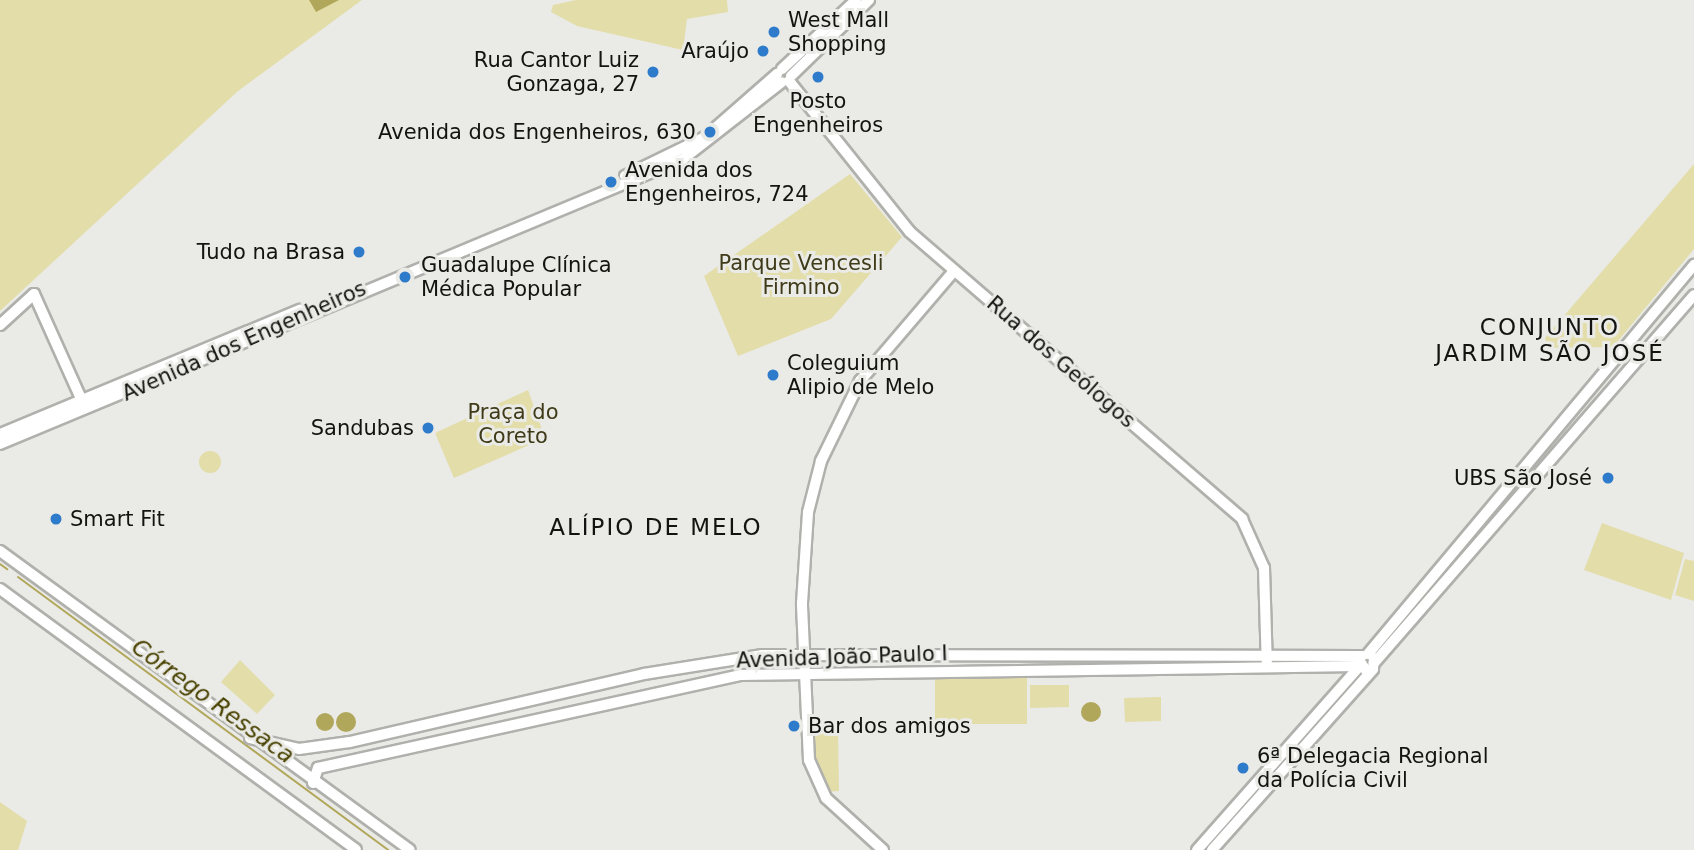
<!DOCTYPE html>
<meta charset="utf-8">
<style>
body{margin:0}
#map{position:relative;width:1694px;height:850px;overflow:hidden;background:#eaeae6;font-family:"DejaVu Sans",sans-serif}
div>[style]{position:absolute}
[style*='--x']{left:calc(var(--x)*1px);top:calc(var(--y)*1px);width:calc(var(--w)*1px);rotate:calc(var(--a)*1deg)}
.green>*{inset:0;background:#e3dda9}
.round{border-radius:50%}
.water>*{inset:0;background:#b1a75a}
.stream>*{height:2px;margin:-1px;padding:0 1px;transform-origin:1px;border-radius:1px;background:#b1a75a}
.roads{filter:drop-shadow(2px 0 #b0b0ac) drop-shadow(-2px 0 #b0b0ac) drop-shadow(0 2px #b0b0ac) drop-shadow(0 -2px #b0b0ac)}
.secondary>*{height:10px;margin:-5px;padding:0 5px;transform-origin:5px;border-radius:5px;background:#fff}
.dots>*{width:19px;height:19px;translate:-50% -50%;box-sizing:border-box;border:4px solid #eaeae6;border-radius:50%}
span{translate:-50% -50%;white-space:nowrap;text-align:center;line-height:1.15;-webkit-text-stroke:6px #eaeae6;paint-order:stroke}
.poi-label{font-size:21px;color:#131311}
.left{translate:0 -50%;text-align:left}
.right{translate:-100% -50%;text-align:right}
.park-label{font-size:21px;color:#3f3b19}
.street-label{font-size:21px;color:#131311}
.neighbourhood-label{font-size:23px;color:#131311;letter-spacing:2px}
.water-label{font-size:23px;color:#484100;font-style:italic}
</style>
<div id="map">
<div class="green">
<i style="clip-path:polygon(0 0,362px 0,238px 91px,0 311px)"></i>
<i style="clip-path:polygon(576px 0,727px 0,728px 12px,687px 19px,683px 50px,577px 26px,551px 12px,553px 5px)"></i>
<i style="clip-path:polygon(1694px 164px,1694px 249px,1613px 347px,1547px 348px,1545px 338px)"></i>
<i style="clip-path:polygon(850px 174px,902px 237px,831px 319px,738px 356px,704px 276px)"></i>
<i style="clip-path:polygon(528px 390px,545px 438px,454px 478px,435px 433px)"></i>
<i class="round" style="left:199px;top:451px;width:22px;height:22px"></i>
<i style="clip-path:polygon(1602px 523px,1684px 553px,1671px 600px,1584px 570px)"></i>
<i style="clip-path:polygon(1685px 559px,1694px 561px,1694px 601px,1675px 595px)"></i>
<i style="clip-path:polygon(240px 660px,275px 695px,257px 714px,221px 682px)"></i>
<i style="clip-path:polygon(935px 677px,1027px 677px,1027px 724px,935px 724px)"></i>
<i style="clip-path:polygon(1030px 685px,1069px 685px,1069px 707px,1030px 708px)"></i>
<i style="clip-path:polygon(1161px 697px,1161px 721px,1125px 722px,1124px 698px)"></i>
<i style="clip-path:polygon(838px 730px,839px 791px,824px 792px,806px 731px)"></i>
<i style="clip-path:polygon(0 802px,27px 821px,18px 850px,0 850px)"></i>
</div>
<div class="water">
<i style="clip-path:polygon(309px 0,339px 0,316px 12px)"></i>
<i class="round" style="left:1081px;top:702px;width:20px;height:20px"></i>
<i class="round" style="left:336px;top:712px;width:20px;height:20px"></i>
<i class="round" style="left:316px;top:713px;width:18px;height:18px"></i>
</div>
<div class="stream">
<i style="--x:0;--y:564;--w:9;--a:36"></i>
<i style="--x:18;--y:577;--w:460;--a:36.4"></i>
</div>
<div class="roads">
<div class="secondary">
<i style="--x:782;--y:69;--w:101;--a:-43"></i>
<i style="--x:791;--y:76;--w:109;--a:-44.3"></i>
<i style="--x:789;--y:81;--w:193;--a:51.3"></i>
<i style="--x:910;--y:232;--w:439;--a:40.8"></i>
<i style="--x:1242;--y:519;--w:54;--a:65.8"></i>
<i style="--x:1264;--y:568;--w:99;--a:88.3"></i>
<i style="--x:625;--y:176;--w:89;--a:-26"></i>
<i style="--x:705;--y:137;--w:96;--a:-41.2"></i>
<i style="--x:0;--y:325;--w:46;--a:-42.4"></i>
<i style="--x:34;--y:294;--w:117;--a:65.8"></i>
<i style="--x:0;--y:434;--w:325;--a:-22.5"></i>
<i style="--x:0;--y:444;--w:740;--a:-22.65"></i>
<i style="--x:683;--y:159;--w:125;--a:-37.9"></i>
<i style="--x:0;--y:551;--w:507;--a:36.1"></i>
<i style="--x:0;--y:589;--w:441;--a:36.2"></i>
<i style="--x:1368;--y:654;--w:508;--a:-50.04"></i>
<i style="--x:1359;--y:660;--w:14;--a:56"></i>
<i style="--x:1375;--y:662;--w:486;--a:-49"></i>
<i style="--x:250;--y:738;--w:50;--a:12.7"></i>
<i style="--x:299;--y:749;--w:51;--a:-7.8"></i>
<i style="--x:350;--y:742;--w:302;--a:-13"></i>
<i style="--x:644;--y:674;--w:120;--a:-9.1"></i>
<i style="--x:762;--y:655;--w:600;--a:0.1"></i>
<i style="--x:313;--y:783;--w:16;--a:-72"></i>
<i style="--x:318;--y:768;--w:432;--a:-12.4"></i>
<i style="--x:740;--y:675;--w:618;--a:-0.83"></i>
<i style="--x:883;--y:850;--w:77;--a:-137.6"></i>
<i style="--x:826;--y:798;--w:42;--a:-114.1"></i>
<i style="--x:809;--y:760;--w:157;--a:-92.6"></i>
<i style="--x:802;--y:603;--w:91;--a:-86.2"></i>
<i style="--x:808;--y:512;--w:53;--a:-75.7"></i>
<i style="--x:821;--y:461;--w:89;--a:-64"></i>
<i style="--x:860;--y:381;--w:143;--a:-49.5"></i>
<i style="--x:1197;--y:850;--w:244;--a:-48.5"></i>
<i style="--x:1212;--y:850;--w:242;--a:-48.3"></i>
<i style="--x:1373;--y:669;--w:11;--a:-85"></i>
</div>
</div>
<div class="dots">
<i style="left:774px;top:32px;background:#2d7bca"></i>
<i style="left:763px;top:51px;background:#2d7bca"></i>
<i style="left:653px;top:72px;background:#2d7bca"></i>
<i style="left:818px;top:77px;background:#2d7bca"></i>
<i style="left:710px;top:132px;background:#2d7bca"></i>
<i style="left:611px;top:182px;background:#2d7bca"></i>
<i style="left:359px;top:252px;background:#2d7bca"></i>
<i style="left:405px;top:277px;background:#2d7bca"></i>
<i style="left:773px;top:375px;background:#2d7bca"></i>
<i style="left:428px;top:428px;background:#2d7bca"></i>
<i style="left:1608px;top:478px;background:#2d7bca"></i>
<i style="left:56px;top:519px;background:#2d7bca"></i>
<i style="left:794px;top:726px;background:#2d7bca"></i>
<i style="left:1243px;top:768px;background:#2d7bca"></i>
</div>
<div class="poi-label">
<span class="left" style="left:788px;top:32px">West Mall<br>Shopping</span>
<span class="right" style="left:749px;top:51px">Araújo</span>
<span class="right" style="left:639px;top:72px">Rua Cantor Luiz<br>Gonzaga, 27</span>
<span style="left:818px;top:113px">Posto<br>Engenheiros</span>
<span class="right" style="left:696px;top:132px">Avenida dos Engenheiros, 630</span>
<span class="left" style="left:625px;top:182px">Avenida dos<br>Engenheiros, 724</span>
<span class="right" style="left:345px;top:252px">Tudo na Brasa</span>
<span class="left" style="left:421px;top:277px">Guadalupe Clínica<br>Médica Popular</span>
<span class="left" style="left:787px;top:375px">Coleguium<br>Alipio de Melo</span>
<span class="right" style="left:414px;top:428px">Sandubas</span>
<span class="right" style="left:1592px;top:478px">UBS São José</span>
<span class="left" style="left:70px;top:519px">Smart Fit</span>
<span class="left" style="left:808px;top:726px">Bar dos amigos</span>
<span class="left" style="left:1257px;top:768px">6ª Delegacia Regional<br>da Polícia Civil</span>
</div>
<div class="park-label">
<span style="left:801px;top:275px">Parque Vencesli<br>Firmino</span>
<span style="left:513px;top:424px">Praça do<br>Coreto</span>
</div>
<div class="street-label">
<span style="left:244px;top:341px;rotate:-24deg">Avenida dos Engenheiros</span>
<span style="left:1061px;top:362px;rotate:41deg">Rua dos Geólogos</span>
<span style="left:842px;top:657px;rotate:-2deg">Avenida João Paulo I</span>
</div>
<div class="neighbourhood-label">
<span style="left:1550px;top:340px">CONJUNTO<br>JARDIM SÃO JOSÉ</span>
<span style="left:656px;top:527px">ALÍPIO DE MELO</span>
</div>
<div class="water-label">
<span style="left:213px;top:701px;rotate:36deg">Córrego Ressaca</span>
</div>
</div>
